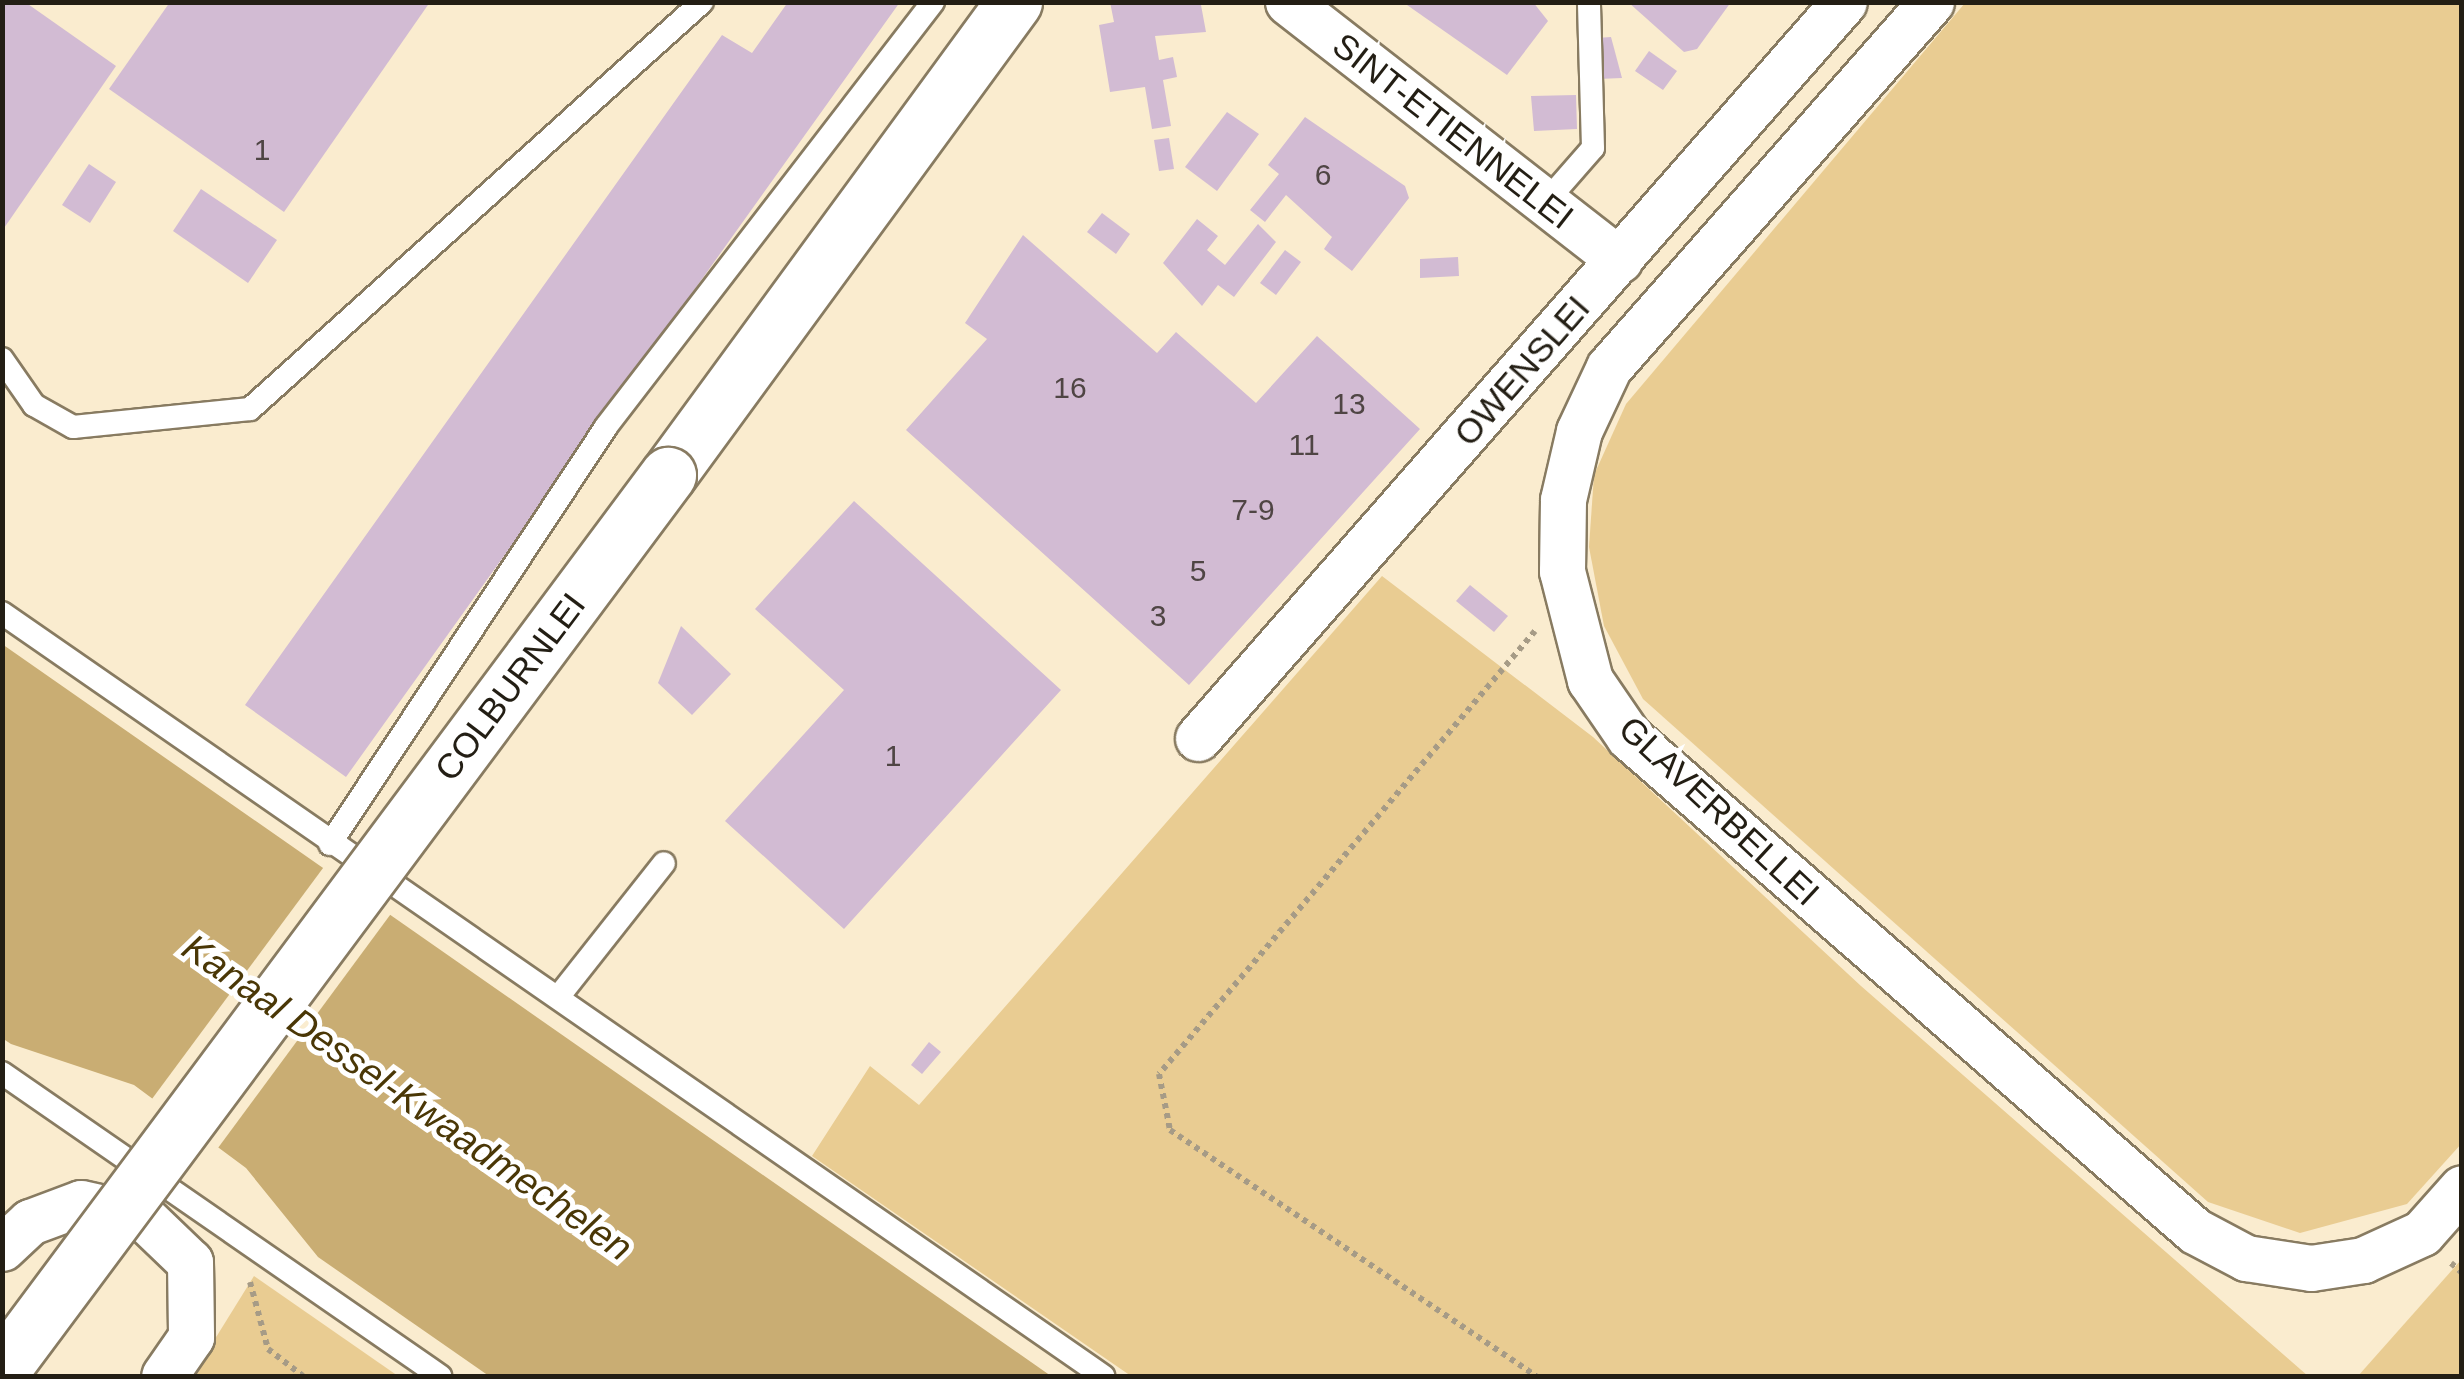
<!DOCTYPE html>
<style>
body{margin:0}
#map{position:relative;width:2464px;height:1379px;overflow:hidden;background:#faeccf;font-family:Arial,sans-serif}
div>[style]{position:absolute}
[style*='--x']{left:calc(var(--x)*1px);top:calc(var(--y)*1px);width:calc(var(--w)*1px);rotate:calc(var(--a)*1deg)}
.green>*{inset:0;background:#e9cc92}
.water>*{inset:0;background:#c9ad73}
.pier>*{inset:0;background:#faeccf}
.building>*{inset:0;background:#d2bbd3}
.path>*{height:6px;margin-top:-3px;transform-origin:0;background:repeating-linear-gradient(90deg,#a69b86 0 5px,transparent 0 10px)}
.roads{filter:drop-shadow(2px 0 #887b61) drop-shadow(-2px 0 #887b61) drop-shadow(0 2px #887b61) drop-shadow(0 -2px #887b61)}
.service>*{height:22px;margin:-11px;padding:0 11px;transform-origin:11px;border-radius:11px;background:#fff}
.minor>*{height:45px;margin:-22.5px;padding:0 22.5px;transform-origin:22.5px;border-radius:22.5px;background:#fff}
.tertiary>*{height:55px;margin:-27.5px;padding:0 27.5px;transform-origin:27.5px;border-radius:27.5px;background:#fff}
.bridges{filter:drop-shadow(2px 0 #887b61) drop-shadow(-2px 0 #887b61) drop-shadow(0 2px #887b61) drop-shadow(0 -2px #887b61)}
.tertiary-bridge>*{height:55px;margin:-27.5px;padding:0 27.5px;transform-origin:27.5px;border-radius:27.5px;background:#fff}
span{translate:-50% -50%;white-space:nowrap;text-align:center;line-height:1.15;-webkit-text-stroke:10px #fff;paint-order:stroke}
.number-label{font-size:30px;color:#4f4544}
.number-label span{-webkit-text-stroke-width:0}
.street-label{font-size:35px;color:#231e14}
.water-label{font-size:38px;color:#4a3706;font-style:italic}
.frame{position:absolute;inset:0;border:5px solid #231e14;pointer-events:none}
</style>
<div id="map">
<div class="green">
<i style="clip-path:polygon(1965px 3px,2461px 3px,2462px 1143px,2407px 1204px,2300px 1233px,2208px 1202px,1643px 699px,1604px 626px,1589px 547px,1594px 475px,1626px 404px)"></i>
<i style="clip-path:polygon(1382px 576px,1593px 737px,1861px 986px,2308px 1376px,1131px 1376px,812px 1156px,870px 1066px,919px 1105px)"></i>
<i style="clip-path:polygon(2461px 1260px,2461px 1376px,2358px 1376px)"></i>
<i style="clip-path:polygon(254px 1276px,398px 1376px,192px 1376px)"></i>
</div>
<div class="water">
<i style="clip-path:polygon(2px 644px,1051px 1376px,489px 1376px,318px 1257px,246px 1168px,134px 1085px,11px 1044px,2px 1038px)"></i>
</div>
<div class="pier">
<i style="clip-path:polygon(326px 864px,393px 911px,215px 1152px,149px 1103px)"></i>
</div>
<div class="building">
<i style="clip-path:polygon(2px 2px,25px 2px,116px 66px,2px 231px)"></i>
<i style="clip-path:polygon(170px 2px,430px 2px,284px 212px,109px 89px)"></i>
<i style="clip-path:polygon(788px 2px,900px 2px,346px 777px,245px 705px,722px 35px,752px 53px)"></i>
<i style="clip-path:polygon(1110px 2px,1201px 5px,1206px 32px,1155px 36px,1159px 60px,1173px 57px,1177px 77px,1163px 80px,1171px 126px,1152px 129px,1145px 87px,1110px 92px,1099px 25px,1114px 22px)"></i>
<i style="clip-path:polygon(1533px 2px,1548px 21px,1507px 75px,1407px 5px)"></i>
<i style="clip-path:polygon(1628px 2px,1731px 2px,1697px 49px,1684px 52px)"></i>
<i style="clip-path:polygon(1611px 37px,1622px 78px,1598px 79px,1597px 38px)"></i>
<i style="clip-path:polygon(1649px 51px,1677px 71px,1663px 90px,1635px 71px)"></i>
<i style="clip-path:polygon(1576px 95px,1577px 129px,1534px 131px,1531px 96px)"></i>
<i style="clip-path:polygon(1227px 112px,1259px 134px,1217px 191px,1185px 167px)"></i>
<i style="clip-path:polygon(1305px 117px,1405px 186px,1409px 198px,1352px 271px,1324px 249px,1332px 237px,1286px 195px,1265px 222px,1250px 210px,1279px 174px,1268px 165px)"></i>
<i style="clip-path:polygon(1169px 138px,1174px 169px,1159px 171px,1154px 140px)"></i>
<i style="clip-path:polygon(89px 164px,116px 182px,90px 223px,62px 205px)"></i>
<i style="clip-path:polygon(201px 189px,277px 240px,248px 283px,173px 231px)"></i>
<i style="clip-path:polygon(1102px 213px,1130px 234px,1116px 254px,1087px 232px)"></i>
<i style="clip-path:polygon(1197px 219px,1218px 236px,1207px 250px,1225px 265px,1258px 224px,1276px 242px,1234px 297px,1218px 285px,1202px 306px,1163px 263px)"></i>
<i style="clip-path:polygon(1023px 235px,1157px 353px,1176px 332px,1256px 403px,1317px 336px,1420px 429px,1189px 685px,906px 430px,987px 339px,965px 323px)"></i>
<i style="clip-path:polygon(1285px 250px,1301px 262px,1276px 295px,1260px 283px)"></i>
<i style="clip-path:polygon(1458px 257px,1459px 276px,1420px 278px,1420px 259px)"></i>
<i style="clip-path:polygon(854px 501px,1061px 690px,844px 929px,725px 821px,844px 690px,755px 609px)"></i>
<i style="clip-path:polygon(1470px 585px,1508px 616px,1494px 632px,1456px 601px)"></i>
<i style="clip-path:polygon(681px 626px,731px 674px,692px 715px,658px 683px)"></i>
<i style="clip-path:polygon(929px 1042px,941px 1052px,922px 1074px,911px 1065px)"></i>
</div>
<div class="path">
<i style="--x:1535;--y:631;--w:581;--a:130.32"></i>
<i style="--x:1159;--y:1074;--w:57;--a:78.9"></i>
<i style="--x:1170;--y:1130;--w:441;--a:33.9"></i>
<i style="--x:2451;--y:1263;--w:15;--a:42"></i>
<i style="--x:250;--y:1282;--w:69;--a:75"></i>
<i style="--x:268;--y:1349;--w:44;--a:37.6"></i>
</div>
<div class="roads">
<div class="service">
<i style="--x:1544;--y:204;--w:74;--a:-48.8"></i>
<i style="--x:1593;--y:148;--w:146;--a:-91.6"></i>
<i style="--x:2;--y:359;--w:56;--a:55.2"></i>
<i style="--x:34;--y:405;--w:45;--a:29.4"></i>
<i style="--x:73;--y:427;--w:178;--a:-5.8"></i>
<i style="--x:250;--y:409;--w:608;--a:-42"></i>
<i style="--x:2;--y:613;--w:1340;--a:34.72"></i>
<i style="--x:330;--y:844;--w:499;--a:-56.5"></i>
<i style="--x:605;--y:428;--w:538;--a:-52.41"></i>
<i style="--x:559;--y:996;--w:169;--a:-51.7"></i>
<i style="--x:2;--y:1073;--w:533;--a:34.67"></i>
</div>
<div class="minor">
<i style="--x:1288;--y:2;--w:420;--a:37.9"></i>
<i style="--x:1931;--y:2;--w:487;--a:131.4"></i>
<i style="--x:1609;--y:367;--w:71;--a:115.1"></i>
<i style="--x:1579;--y:431;--w:71;--a:103.1"></i>
<i style="--x:1563;--y:500;--w:71;--a:90.8"></i>
<i style="--x:1562;--y:571;--w:113;--a:75.6"></i>
<i style="--x:1590;--y:680;--w:69;--a:55.6"></i>
<i style="--x:1629;--y:737;--w:751;--a:41.11"></i>
<i style="--x:2195;--y:1231;--w:58;--a:27.9"></i>
<i style="--x:2246;--y:1258;--w:66;--a:8.7"></i>
<i style="--x:2311;--y:1268;--w:53;--a:-8.7"></i>
<i style="--x:2363;--y:1260;--w:65;--a:-24.6"></i>
<i style="--x:2422;--y:1233;--w:60;--a:-48.4"></i>
<i style="--x:1198;--y:738;--w:979;--a:-48.73"></i>
<i style="--x:2;--y:1248;--w:38;--a:-43"></i>
<i style="--x:30;--y:1222;--w:54;--a:-20.4"></i>
<i style="--x:81;--y:1203;--w:64;--a:12.7"></i>
<i style="--x:143;--y:1217;--w:65;--a:43.8"></i>
<i style="--x:190;--y:1262;--w:75;--a:89.2"></i>
<i style="--x:191;--y:1337;--w:47;--a:124.7"></i>
</div>
<div class="tertiary">
<i style="--x:668;--y:475;--w:586;--a:-53.81"></i>
</div>
</div>
<div class="bridges">
<div class="tertiary-bridge">
<i style="--x:2;--y:1369;--w:1115;--a:-53.32"></i>
</div>
</div>
<div class="number-label">
<span style="left:262px;top:150px">1</span>
<span style="left:1323px;top:175px">6</span>
<span style="left:1070px;top:388px">16</span>
<span style="left:1349px;top:404px">13</span>
<span style="left:1304px;top:445px">11</span>
<span style="left:1253px;top:510px">7-9</span>
<span style="left:1198px;top:571px">5</span>
<span style="left:1158px;top:616px">3</span>
<span style="left:893px;top:756px">1</span>
</div>
<div class="street-label">
<span style="left:1453px;top:131px;rotate:38deg">SINT-ETIENNELEI</span>
<span style="left:1522px;top:371px;rotate:-49deg">OWENSLEI</span>
<span style="left:510px;top:687px;rotate:-53deg">COLBURNLEI</span>
<span style="left:1719px;top:811px;rotate:43deg">GLAVERBELLEI</span>
</div>
<div class="water-label">
<span style="left:407px;top:1098px;rotate:35deg">Kanaal Dessel-Kwaadmechelen</span>
</div>
<div class="frame"></div>
</div>
